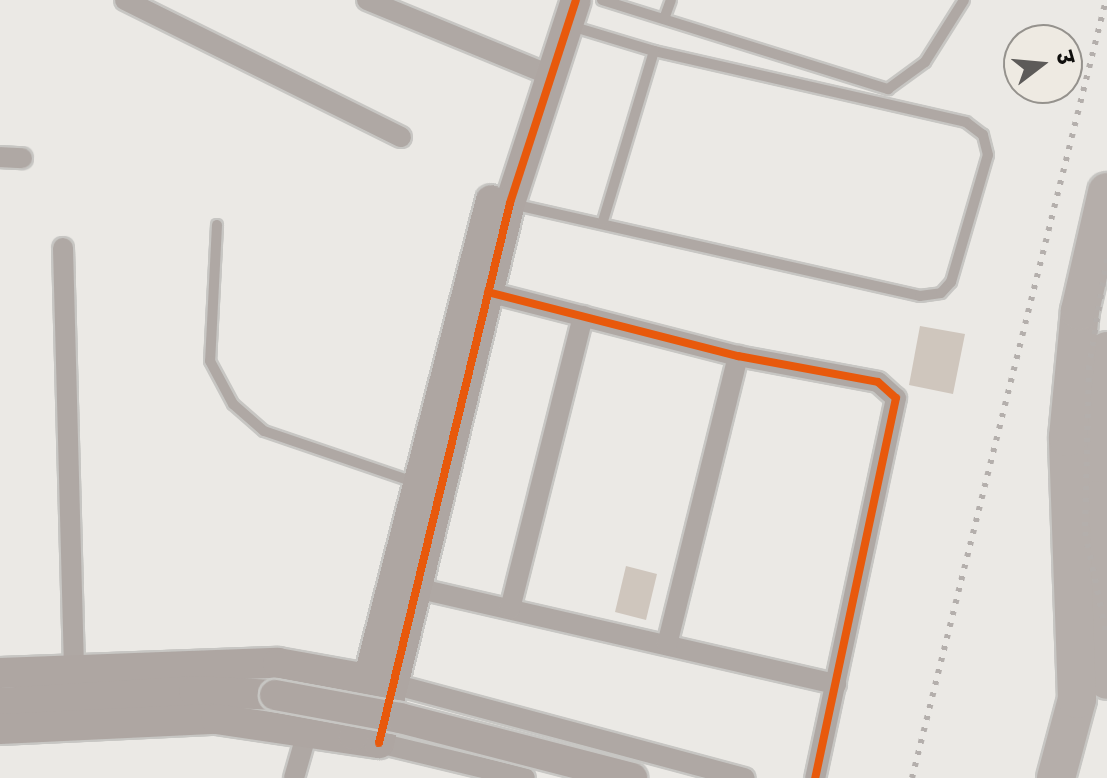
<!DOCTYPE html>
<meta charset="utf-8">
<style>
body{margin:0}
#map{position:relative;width:1107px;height:778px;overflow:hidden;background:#ebe9e5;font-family:Poppins,"Noto Sans Devanagari",sans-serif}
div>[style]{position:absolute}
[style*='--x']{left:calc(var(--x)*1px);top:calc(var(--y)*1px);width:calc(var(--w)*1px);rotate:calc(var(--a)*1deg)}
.building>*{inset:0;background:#cfc6bd}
.roads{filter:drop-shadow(2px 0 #c7c6c3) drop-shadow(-2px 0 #c7c6c3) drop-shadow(0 2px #c7c6c3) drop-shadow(0 -2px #c7c6c3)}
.lane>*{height:10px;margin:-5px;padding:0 5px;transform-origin:5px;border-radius:5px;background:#afa8a4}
.street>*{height:20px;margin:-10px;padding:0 10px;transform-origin:10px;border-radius:10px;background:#afa8a4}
.secondary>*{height:30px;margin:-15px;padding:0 15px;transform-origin:15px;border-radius:15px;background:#aea6a2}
.highway>*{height:38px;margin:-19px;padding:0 19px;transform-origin:19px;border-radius:19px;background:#b5aeaa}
.rail>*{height:6px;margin-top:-3px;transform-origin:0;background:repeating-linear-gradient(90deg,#b4afac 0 4px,transparent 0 12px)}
.bridges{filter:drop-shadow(2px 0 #c7c6c3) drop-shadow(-2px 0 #c7c6c3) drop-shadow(0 2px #c7c6c3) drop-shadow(0 -2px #c7c6c3)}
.secondary-bridge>*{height:30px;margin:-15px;padding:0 15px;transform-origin:15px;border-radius:15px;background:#aea6a2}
.cycleway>*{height:8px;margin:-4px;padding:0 4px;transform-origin:4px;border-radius:4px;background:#e8590c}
span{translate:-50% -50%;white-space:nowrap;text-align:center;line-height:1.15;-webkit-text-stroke:6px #eeeae2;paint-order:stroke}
.north{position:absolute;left:1003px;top:24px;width:80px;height:80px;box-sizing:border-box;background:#eeeae2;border:2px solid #95928d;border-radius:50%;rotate:74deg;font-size:22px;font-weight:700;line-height:32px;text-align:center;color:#100f0d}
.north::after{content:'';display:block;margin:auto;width:28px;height:36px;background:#5d5b59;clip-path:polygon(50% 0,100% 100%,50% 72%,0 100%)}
</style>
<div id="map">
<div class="building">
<i style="clip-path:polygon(920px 326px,965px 334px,953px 394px,909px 385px)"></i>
<i style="clip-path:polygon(626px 566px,657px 574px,646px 620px,615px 612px)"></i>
</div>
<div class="roads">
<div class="lane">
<i style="--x:602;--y:0;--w:300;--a:17.3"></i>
<i style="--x:888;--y:89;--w:46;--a:-36.1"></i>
<i style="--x:925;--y:62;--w:73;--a:-57.8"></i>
<i style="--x:664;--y:19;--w:20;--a:-70"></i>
<i style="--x:571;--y:26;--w:87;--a:16.8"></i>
<i style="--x:512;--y:204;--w:418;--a:12.7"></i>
<i style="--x:920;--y:296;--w:21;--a:-8"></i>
<i style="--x:941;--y:293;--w:15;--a:-48"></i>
<i style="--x:951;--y:282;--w:132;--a:-73.8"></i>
<i style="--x:988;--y:155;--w:21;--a:-104"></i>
<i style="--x:983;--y:135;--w:21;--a:-143"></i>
<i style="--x:966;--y:122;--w:320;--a:-167.2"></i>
<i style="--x:654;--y:51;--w:177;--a:106.7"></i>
<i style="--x:217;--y:225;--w:136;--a:92.9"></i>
<i style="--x:210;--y:361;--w:49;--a:61.9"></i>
<i style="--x:233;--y:404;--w:41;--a:41.1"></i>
<i style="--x:264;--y:431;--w:158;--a:18.8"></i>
</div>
<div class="street">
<i style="--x:125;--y:0;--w:308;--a:26.4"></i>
<i style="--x:367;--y:0;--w:198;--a:22.3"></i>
<i style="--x:0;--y:157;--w:22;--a:3"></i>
<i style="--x:63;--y:248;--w:421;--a:88.5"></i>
<i style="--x:488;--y:292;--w:258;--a:14.4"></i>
<i style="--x:738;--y:356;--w:142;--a:10.5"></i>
<i style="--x:878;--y:382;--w:24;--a:42"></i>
<i style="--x:896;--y:398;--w:389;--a:102"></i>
<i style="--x:416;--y:588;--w:431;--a:12.9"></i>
<i style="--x:510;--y:609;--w:302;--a:-76"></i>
<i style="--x:667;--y:645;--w:298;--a:-76.2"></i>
<i style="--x:393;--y:684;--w:364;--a:15"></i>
<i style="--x:379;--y:743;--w:150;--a:13.5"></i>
<i style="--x:294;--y:778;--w:51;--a:-74.1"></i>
</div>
<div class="secondary">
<i style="--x:0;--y:673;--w:278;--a:-2.1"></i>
<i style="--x:278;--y:663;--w:108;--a:10.2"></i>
<i style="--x:0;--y:703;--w:194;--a:-3.5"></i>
<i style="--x:194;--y:691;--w:81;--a:2.8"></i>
<i style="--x:0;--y:729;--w:216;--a:-2.7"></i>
<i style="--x:216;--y:719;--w:165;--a:8.4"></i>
<i style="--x:379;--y:743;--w:556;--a:-76.36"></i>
<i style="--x:510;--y:203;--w:213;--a:-72"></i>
<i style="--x:354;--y:735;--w:552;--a:-75.64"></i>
</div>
<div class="highway">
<i style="--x:1107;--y:351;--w:149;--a:94.2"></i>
<i style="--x:1096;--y:500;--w:180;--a:86.5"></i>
<i style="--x:1056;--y:778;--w:82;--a:-75.1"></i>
<i style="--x:1077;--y:699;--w:262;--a:-92"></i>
<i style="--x:1068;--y:437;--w:127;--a:-84.6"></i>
<i style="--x:1080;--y:311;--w:122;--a:-77.2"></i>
</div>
</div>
<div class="rail">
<i style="--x:1107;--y:259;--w:109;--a:99.5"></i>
<i style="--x:1089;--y:366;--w:166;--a:91.4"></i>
<i style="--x:1085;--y:532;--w:106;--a:78.1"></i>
<i style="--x:912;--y:778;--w:802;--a:-76"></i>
</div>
<div class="bridges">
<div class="secondary-bridge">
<i style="--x:275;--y:695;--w:127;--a:10.4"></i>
<i style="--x:400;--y:718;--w:240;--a:14.5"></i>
</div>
</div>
<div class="cycleway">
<i style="--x:488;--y:292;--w:258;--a:14.4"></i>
<i style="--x:738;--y:356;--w:142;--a:10.5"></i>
<i style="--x:878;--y:382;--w:24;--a:42"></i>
<i style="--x:896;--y:398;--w:389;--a:102"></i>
<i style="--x:379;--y:743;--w:556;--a:-76.36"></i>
<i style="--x:510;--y:203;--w:213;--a:-72"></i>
</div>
<div class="north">उ</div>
</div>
